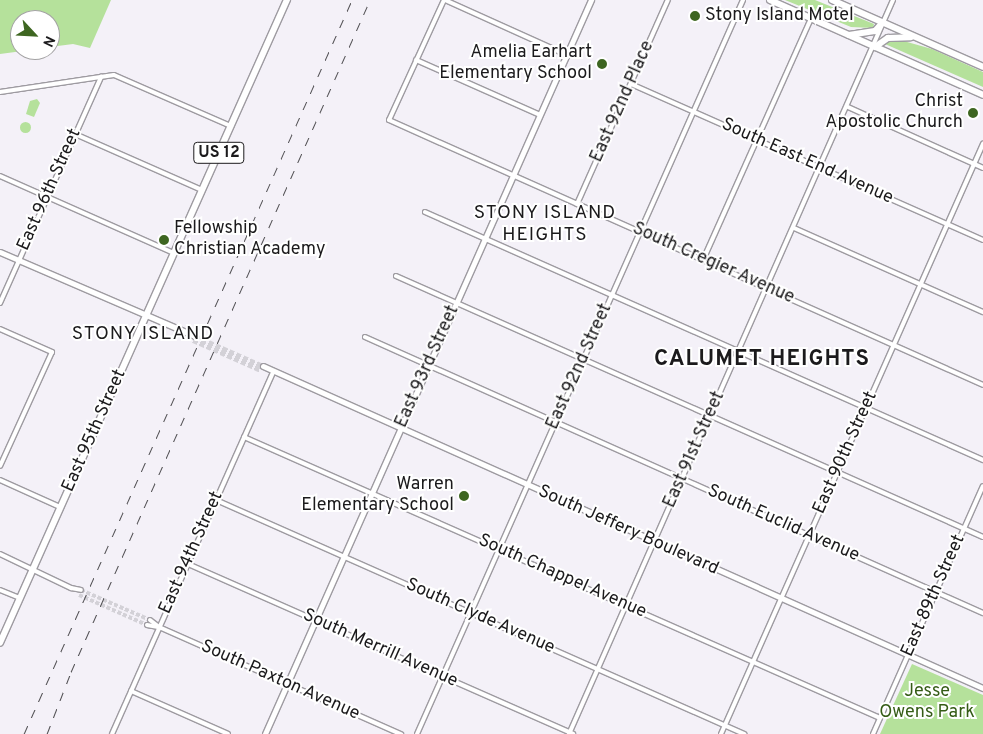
<!DOCTYPE html>
<style>
body{margin:0}
#map{position:relative;width:983px;height:734px;overflow:hidden;background:#f4f1f8;font-family:Overpass,sans-serif}
div>[style]{position:absolute}
[style*='--x']{left:calc(var(--x)*1px);top:calc(var(--y)*1px);width:calc(var(--w)*1px);rotate:calc(var(--a)*1deg)}
.green>*{inset:0;background:#b5e19b}
.round{border-radius:50%}
.minor-tunnel>*{height:4px;margin-top:-2px;transform-origin:0;background:repeating-linear-gradient(90deg,#d3d1d7 0 4px,transparent 0 6px)}
.secondary-tunnel>*{height:5px;margin-top:-2.5px;transform-origin:0;background:repeating-linear-gradient(90deg,#d3d1d7 0 5px,transparent 0 7.5px)}
.roads{filter:drop-shadow(1px 0 #9e9ba1) drop-shadow(-1px 0 #9e9ba1) drop-shadow(0 1px #9e9ba1) drop-shadow(0 -1px #9e9ba1)}
.minor>*{height:4px;margin:-2px;padding:0 2px;transform-origin:2px;border-radius:2px;background:#fff}
.tertiary>*{height:4.5px;margin:-2.25px;padding:0 2.25px;transform-origin:2.25px;border-radius:2.25px;background:#fff}
.secondary>*{height:5px;margin:-2.5px;padding:0 2.5px;transform-origin:2.5px;border-radius:2.5px;background:#fff}
.primary>*{height:5.5px;margin:-2.75px;padding:0 2.75px;transform-origin:2.75px;border-radius:2.75px;background:#fff}
.trunk>*{height:6px;margin:-3px;padding:0 3px;transform-origin:3px;border-radius:3px;background:#fff}
.rail>*{height:1px;margin-top:-0.5px;transform-origin:0;background:repeating-linear-gradient(90deg,#504f52 0 9px,transparent 0 18px)}
.dots>*{width:14px;height:14px;translate:-50% -50%;box-sizing:border-box;border:2px solid #fff;border-radius:50%}
span{translate:-50% -50%;white-space:nowrap;text-align:center;line-height:1.15;-webkit-text-stroke:4px #fff;paint-order:stroke}
.shield-label span{padding:1px 4px;background:#fff;border:1px solid;border-radius:4px;-webkit-text-stroke-width:0}
.shield-label{font-size:16px;color:#1b1a1c;font-weight:700}
.poi-label{font-size:18px;color:#1b1a1c}
.left{translate:0 -50%;text-align:left}
.right{translate:-100% -50%;text-align:right}
.street-label{font-size:18px;color:#1b1a1c}
.park-label{font-size:18px;color:#355c16}
.neighbourhood-label{font-size:19px;color:#1b1a1c;letter-spacing:1px}
.district-label{font-size:22px;color:#1b1a1c;font-weight:700;letter-spacing:1px}
.north{position:absolute;left:10px;top:10px;width:50px;height:50px;box-sizing:border-box;background:#fff;border:1px solid #a4a3a4;border-radius:50%;rotate:115deg;font-size:14px;font-weight:700;line-height:20px;text-align:center;color:#1b1a1c}
.north::after{content:'';display:block;margin:auto;width:18px;height:22px;background:#3e6621;clip-path:polygon(50% 0,100% 100%,50% 72%,0 100%)}
</style>
<div id="map">
<div class="green">
<i style="clip-path:polygon(0 0,111px 0,90px 48px,73px 44px,50px 47px,50px 20px,20px 20px,20px 50px,30px 50px,0 54px)"></i>
<i style="clip-path:polygon(785px 0,815px 0,874px 24px,873px 28px,851px 27px)"></i>
<i style="clip-path:polygon(900px 40px,932px 49px,983px 72px,983px 87px,885px 44px,886px 41px)"></i>
<i style="clip-path:polygon(37px 99px,40px 103px,34px 117px,26px 114px,30px 101px)"></i>
<i class="round" style="left:19.5px;top:121.5px;width:11px;height:11px"></i>
<i style="clip-path:polygon(912px 664px,983px 695px,983px 734px,880px 734px)"></i>
</div>
<div class="minor-tunnel">
<i style="--x:81;--y:590;--w:75;--a:23.5"></i>
<i style="--x:79;--y:595;--w:74;--a:23.8"></i>
</div>
<div class="secondary-tunnel">
<i style="--x:195;--y:336;--w:74;--a:23.8"></i>
<i style="--x:193;--y:340;--w:74;--a:23.8"></i>
</div>
<div class="roads">
<div class="minor">
<i style="--x:444;--y:0;--w:132;--a:114.6"></i>
<i style="--x:389;--y:120;--w:650;--a:24.04"></i>
<i style="--x:445;--y:0;--w:134;--a:24.3"></i>
<i style="--x:416;--y:60;--w:136;--a:23.9"></i>
<i style="--x:631;--y:84;--w:385;--a:23.9"></i>
<i style="--x:0;--y:92;--w:115;--a:-8.5"></i>
<i style="--x:114;--y:75;--w:128;--a:23.6"></i>
<i style="--x:848;--y:107;--w:148;--a:24.3"></i>
<i style="--x:75;--y:134;--w:139;--a:23.8"></i>
<i style="--x:0;--y:176;--w:190;--a:23.9"></i>
<i style="--x:577;--y:204;--w:223;--a:-66"></i>
<i style="--x:425;--y:212;--w:611;--a:23.96"></i>
<i style="--x:794;--y:228;--w:207;--a:24"></i>
<i style="--x:703;--y:260;--w:265;--a:-65.9"></i>
<i style="--x:396;--y:276;--w:642;--a:23.97"></i>
<i style="--x:0;--y:303;--w:248;--a:-65.9"></i>
<i style="--x:0;--y:329;--w:57;--a:23.9"></i>
<i style="--x:52;--y:352;--w:125;--a:114.5"></i>
<i style="--x:365;--y:337;--w:677;--a:24.07"></i>
<i style="--x:244;--y:437;--w:695;--a:23.84"></i>
<i style="--x:0;--y:480;--w:66;--a:24.2"></i>
<i style="--x:216;--y:500;--w:578;--a:23.9"></i>
<i style="--x:0;--y:554;--w:79;--a:25.6"></i>
<i style="--x:71;--y:588;--w:10;--a:11"></i>
<i style="--x:188;--y:564;--w:421;--a:23.8"></i>
<i style="--x:0;--y:590;--w:22;--a:22"></i>
<i style="--x:150;--y:620;--w:11;--a:38"></i>
<i style="--x:159;--y:627;--w:265;--a:23.9"></i>
<i style="--x:147;--y:625;--w:10;--a:11"></i>
<i style="--x:131;--y:691;--w:106;--a:23.9"></i>
<i style="--x:112;--y:734;--w:395;--a:-66"></i>
<i style="--x:417;--y:734;--w:803;--a:-66.05"></i>
<i style="--x:569;--y:734;--w:802;--a:-66.18"></i>
<i style="--x:721;--y:734;--w:646;--a:-66.06"></i>
<i style="--x:873;--y:734;--w:271;--a:-66.1"></i>
</div>
<div class="tertiary">
<i style="--x:265;--y:734;--w:803;--a:-66.05"></i>
</div>
<div class="secondary">
<i style="--x:0;--y:252;--w:212;--a:23.3"></i>
<i style="--x:263;--y:366;--w:789;--a:24.1"></i>
</div>
<div class="primary">
<i style="--x:0;--y:643;--w:704;--a:-65.95"></i>
</div>
<div class="trunk">
<i style="--x:770;--y:0;--w:233;--a:24"></i>
<i style="--x:832;--y:0;--w:165;--a:23.9"></i>
<i style="--x:849;--y:35;--w:26;--a:-9"></i>
<i style="--x:875;--y:31;--w:12;--a:-48"></i>
<i style="--x:875;--y:47;--w:16;--a:-35"></i>
<i style="--x:888;--y:38;--w:23;--a:-2"></i>
</div>
</div>
<div class="rail">
<i style="--x:24;--y:734;--w:804;--a:-65.92"></i>
<i style="--x:47;--y:734;--w:66;--a:-68.8"></i>
<i style="--x:71;--y:672;--w:736;--a:-66.01"></i>
</div>
<div class="dots">
<i style="left:695px;top:16px;background:#3e6621"></i>
<i style="left:602px;top:64px;background:#3e6621"></i>
<i style="left:973px;top:113px;background:#3e6621"></i>
<i style="left:164px;top:240px;background:#3e6621"></i>
<i style="left:464px;top:496px;background:#3e6621"></i>
</div>
<div class="shield-label">
<span style="left:219px;top:153px">US 12</span>
</div>
<div class="poi-label">
<span class="left" style="left:705px;top:16px">Stony Island Motel</span>
<span class="right" style="left:592px;top:64px">Amelia Earhart<br>Elementary School</span>
<span class="right" style="left:963px;top:113px">Christ<br>Apostolic Church</span>
<span class="left" style="left:174px;top:240px">Fellowship<br>Christian Academy</span>
<span class="right" style="left:454px;top:496px">Warren<br>Elementary School</span>
</div>
<div class="street-label">
<span style="left:623px;top:102px;rotate:-66deg">East 92nd Place</span>
<span style="left:807px;top:162px;rotate:24deg">South East End Avenue</span>
<span style="left:50px;top:190px;rotate:-66deg">East 96th Street</span>
<span style="left:713px;top:264px;rotate:24deg">South Cregier Avenue</span>
<span style="left:428px;top:367px;rotate:-66deg">East 93rd Street</span>
<span style="left:580px;top:367px;rotate:-66deg">East 92nd Street</span>
<span style="left:95px;top:431px;rotate:-66deg">East 95th Street</span>
<span style="left:695px;top:450px;rotate:-66deg">East 91st Street</span>
<span style="left:846px;top:453px;rotate:-66deg">East 90th Street</span>
<span style="left:783px;top:524px;rotate:24deg">South Euclid Avenue</span>
<span style="left:628px;top:531px;rotate:24deg">South Jeffery Boulevard</span>
<span style="left:192px;top:553px;rotate:-66deg">East 94th Street</span>
<span style="left:562px;top:577px;rotate:24deg">South Chappel Avenue</span>
<span style="left:934px;top:596px;rotate:-66deg">East 89th Street</span>
<span style="left:480px;top:617px;rotate:24deg">South Clyde Avenue</span>
<span style="left:380px;top:649px;rotate:24deg">South Merrill Avenue</span>
<span style="left:280px;top:681px;rotate:24deg">South Paxton Avenue</span>
</div>
<div class="park-label">
<span style="left:927px;top:703px">Jesse<br>Owens Park</span>
</div>
<div class="neighbourhood-label">
<span style="left:545px;top:225px">STONY ISLAND<br>HEIGHTS</span>
<span style="left:143px;top:335px">STONY ISLAND</span>
</div>
<div class="district-label">
<span style="left:762px;top:360px">CALUMET HEIGHTS</span>
</div>
<div class="north">N</div>
</div>
